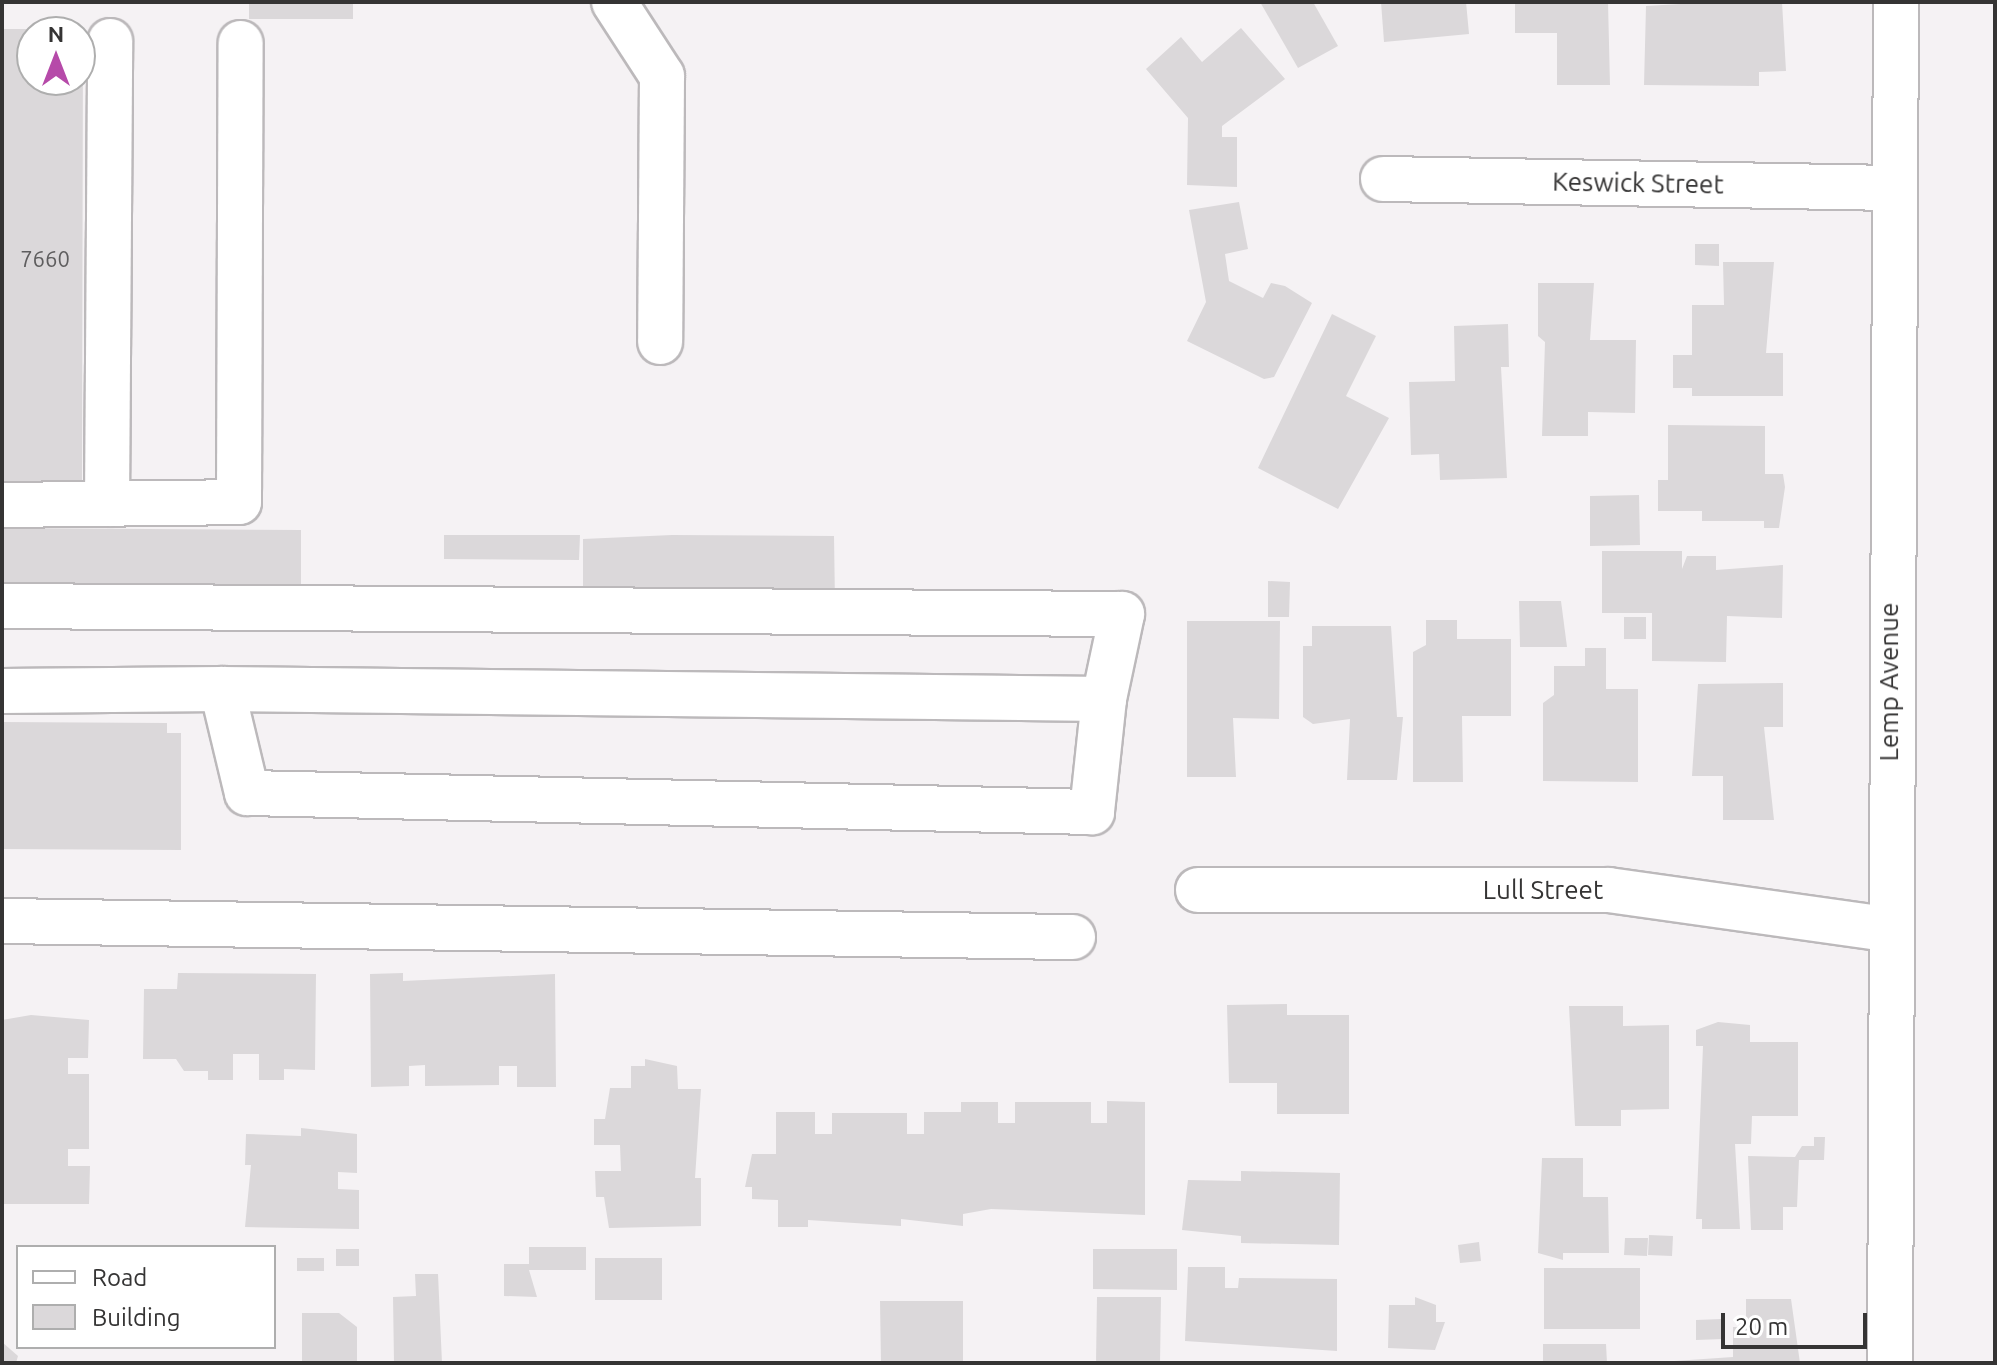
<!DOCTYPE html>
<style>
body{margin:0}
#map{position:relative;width:1997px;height:1365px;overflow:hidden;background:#f5f2f4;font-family:Ubuntu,sans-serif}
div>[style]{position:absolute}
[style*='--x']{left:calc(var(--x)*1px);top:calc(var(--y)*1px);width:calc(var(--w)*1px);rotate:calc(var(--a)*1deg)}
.building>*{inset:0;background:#dbd8da}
.roads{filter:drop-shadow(2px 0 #bcb9bb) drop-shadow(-2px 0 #bcb9bb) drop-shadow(0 2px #bcb9bb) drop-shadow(0 -2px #bcb9bb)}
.minor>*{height:44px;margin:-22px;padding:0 22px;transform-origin:22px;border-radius:22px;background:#fff}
span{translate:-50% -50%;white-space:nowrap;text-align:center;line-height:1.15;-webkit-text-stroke:7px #fff;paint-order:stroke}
.number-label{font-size:22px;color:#5e5d5e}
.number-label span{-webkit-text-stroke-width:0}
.street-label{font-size:26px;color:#353434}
.frame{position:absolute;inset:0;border:4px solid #353434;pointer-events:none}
.legend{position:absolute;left:16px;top:1245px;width:260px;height:104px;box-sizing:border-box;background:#fff;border:2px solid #aeaeae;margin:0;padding:10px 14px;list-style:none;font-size:24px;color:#353434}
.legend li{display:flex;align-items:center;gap:16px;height:40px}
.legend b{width:40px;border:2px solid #aeaeae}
.north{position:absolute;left:16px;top:16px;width:80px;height:80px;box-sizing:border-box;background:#fff;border:2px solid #aeaeae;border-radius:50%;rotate:0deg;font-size:22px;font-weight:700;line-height:32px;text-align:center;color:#353434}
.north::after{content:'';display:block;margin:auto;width:28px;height:36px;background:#b64aa9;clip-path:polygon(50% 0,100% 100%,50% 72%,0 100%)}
.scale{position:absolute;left:1721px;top:1313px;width:146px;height:36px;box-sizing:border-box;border:4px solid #353434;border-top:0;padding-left:10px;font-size:24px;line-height:28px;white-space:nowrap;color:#353434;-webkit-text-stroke:6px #fff;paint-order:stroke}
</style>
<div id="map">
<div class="building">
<i style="clip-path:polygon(249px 2px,353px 2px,353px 19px,249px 19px)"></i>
<i style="clip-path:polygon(1260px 2px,1313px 2px,1338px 46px,1298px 68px)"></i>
<i style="clip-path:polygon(1381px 2px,1466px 2px,1469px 34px,1384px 42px)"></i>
<i style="clip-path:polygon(1515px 2px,1608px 2px,1610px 85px,1557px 85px,1557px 33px,1515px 33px)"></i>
<i style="clip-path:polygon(1715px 2px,1782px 2px,1786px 71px,1759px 72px,1759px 86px,1644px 85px,1646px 6px)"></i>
<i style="clip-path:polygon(1241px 28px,1285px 79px,1222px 126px,1222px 137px,1237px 137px,1237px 187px,1187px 185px,1188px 118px,1146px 69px,1181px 37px,1202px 62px)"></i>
<i style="clip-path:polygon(2px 29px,32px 29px,32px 80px,80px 80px,83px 29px,82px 488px,2px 488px)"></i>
<i style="clip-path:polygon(1239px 202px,1248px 249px,1225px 254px,1229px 281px,1263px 298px,1271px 283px,1285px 286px,1312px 303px,1274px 377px,1264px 379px,1187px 341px,1206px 302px,1189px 210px)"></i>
<i style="clip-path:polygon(1695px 244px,1719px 244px,1719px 266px,1695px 265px)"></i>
<i style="clip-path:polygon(1723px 262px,1774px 262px,1766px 353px,1783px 353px,1783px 396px,1692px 396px,1692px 388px,1673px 388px,1673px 355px,1692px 355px,1692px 305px,1724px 305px)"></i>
<i style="clip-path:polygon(1538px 283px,1594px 283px,1590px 340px,1636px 340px,1635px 413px,1588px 412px,1588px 436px,1542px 436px,1545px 342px,1538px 336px)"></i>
<i style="clip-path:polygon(1332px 314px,1376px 336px,1346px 396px,1389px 418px,1338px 509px,1258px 468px)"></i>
<i style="clip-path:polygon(1508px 324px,1509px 367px,1501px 367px,1507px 478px,1440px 480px,1439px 454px,1411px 455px,1409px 382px,1455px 381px,1454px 326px)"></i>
<i style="clip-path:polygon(1668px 425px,1765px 426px,1765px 474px,1783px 474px,1785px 487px,1779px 528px,1764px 528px,1764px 521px,1702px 521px,1702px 511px,1658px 511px,1658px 480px,1668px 480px)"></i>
<i style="clip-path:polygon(1639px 495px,1640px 545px,1590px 546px,1590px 496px)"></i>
<i style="clip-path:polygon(2px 528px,301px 530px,301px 595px,2px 595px)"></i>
<i style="clip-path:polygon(444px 535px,580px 535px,579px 560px,444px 559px)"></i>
<i style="clip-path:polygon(672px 535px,834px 536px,835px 604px,583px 604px,583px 539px)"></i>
<i style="clip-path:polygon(1602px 551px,1682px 551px,1682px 569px,1687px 556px,1716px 556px,1716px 570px,1783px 565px,1782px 618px,1727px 616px,1726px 662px,1652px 661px,1652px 613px,1602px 613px)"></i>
<i style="clip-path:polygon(1268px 581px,1290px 582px,1289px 617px,1268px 617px)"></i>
<i style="clip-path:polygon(1519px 601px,1561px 601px,1567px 647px,1520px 647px)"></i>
<i style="clip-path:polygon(1624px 617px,1646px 617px,1646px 639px,1624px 639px)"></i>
<i style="clip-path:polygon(1426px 620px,1457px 620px,1457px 639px,1511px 639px,1511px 716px,1462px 716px,1463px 782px,1413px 782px,1413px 652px,1426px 645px)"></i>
<i style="clip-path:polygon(1187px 621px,1280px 621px,1279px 719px,1233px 718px,1236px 777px,1187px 777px)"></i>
<i style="clip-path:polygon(1312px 626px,1391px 626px,1397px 717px,1403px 717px,1397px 780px,1347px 780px,1350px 719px,1313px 724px,1303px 717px,1303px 646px,1312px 646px)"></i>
<i style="clip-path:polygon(1585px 648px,1606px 648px,1606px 689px,1638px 689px,1638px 782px,1543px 781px,1543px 703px,1554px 695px,1554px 666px,1585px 666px)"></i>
<i style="clip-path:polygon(1783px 683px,1783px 727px,1764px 727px,1774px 820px,1723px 820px,1723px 776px,1692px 776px,1698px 684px)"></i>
<i style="clip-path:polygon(2px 722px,167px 723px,167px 733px,181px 733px,181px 850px,2px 849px)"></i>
<i style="clip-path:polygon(178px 973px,316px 974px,315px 1070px,284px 1069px,284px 1080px,259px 1080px,259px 1054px,233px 1054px,233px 1080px,208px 1080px,208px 1071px,184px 1071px,176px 1059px,143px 1059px,144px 989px,177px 989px)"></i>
<i style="clip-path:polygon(403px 973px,403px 981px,555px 974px,556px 1087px,517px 1087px,517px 1066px,499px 1066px,499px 1085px,425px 1086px,425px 1065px,409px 1066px,409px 1086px,371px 1087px,370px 974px)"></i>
<i style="clip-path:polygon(1287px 1004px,1287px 1015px,1349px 1015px,1349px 1114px,1277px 1114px,1277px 1083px,1229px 1083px,1227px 1005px)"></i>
<i style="clip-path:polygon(1569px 1006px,1623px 1006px,1623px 1026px,1669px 1025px,1669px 1109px,1621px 1110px,1621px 1126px,1575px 1126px)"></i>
<i style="clip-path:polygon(31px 1015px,89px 1020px,88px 1058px,68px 1058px,68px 1074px,89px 1074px,89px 1149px,68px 1149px,68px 1166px,90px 1166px,89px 1204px,2px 1204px,2px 1020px)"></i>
<i style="clip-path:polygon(1718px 1022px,1750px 1025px,1750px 1042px,1798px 1042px,1798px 1116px,1752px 1116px,1751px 1144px,1735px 1144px,1740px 1229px,1702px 1229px,1702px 1219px,1696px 1219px,1703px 1046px,1696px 1046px,1696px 1030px)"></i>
<i style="clip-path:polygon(645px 1059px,677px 1066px,678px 1089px,701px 1089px,695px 1178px,701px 1178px,701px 1226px,609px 1228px,604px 1197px,596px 1197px,595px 1171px,621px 1171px,620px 1145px,594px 1145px,594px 1119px,605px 1119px,610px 1088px,631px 1088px,631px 1066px,645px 1066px)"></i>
<i style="clip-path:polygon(1107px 1101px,1145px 1102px,1145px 1215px,991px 1209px,963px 1214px,963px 1226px,901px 1219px,901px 1226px,808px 1220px,808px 1227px,778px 1227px,778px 1200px,752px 1199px,752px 1187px,745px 1187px,752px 1154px,776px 1154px,776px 1112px,815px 1112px,815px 1134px,832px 1134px,832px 1113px,907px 1113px,907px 1134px,924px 1134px,924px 1112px,961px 1112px,961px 1102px,998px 1102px,998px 1123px,1015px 1123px,1015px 1102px,1091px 1102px,1091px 1123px,1107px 1123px)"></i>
<i style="clip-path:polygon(301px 1128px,357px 1134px,357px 1173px,338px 1172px,338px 1189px,359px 1190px,359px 1229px,245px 1227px,251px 1165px,245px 1165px,246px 1134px,301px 1136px)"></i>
<i style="clip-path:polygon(1814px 1137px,1825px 1137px,1824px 1160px,1799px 1160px,1797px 1207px,1783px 1207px,1783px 1230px,1751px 1230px,1748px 1156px,1795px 1157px,1802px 1146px,1814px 1146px)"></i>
<i style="clip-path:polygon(1542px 1158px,1583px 1158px,1583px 1197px,1608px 1197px,1609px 1253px,1563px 1253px,1563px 1260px,1538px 1253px)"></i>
<i style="clip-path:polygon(1241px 1171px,1340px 1173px,1339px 1245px,1241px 1243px,1241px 1236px,1182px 1230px,1188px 1180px,1241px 1181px)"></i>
<i style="clip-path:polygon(1649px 1235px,1673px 1236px,1672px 1256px,1648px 1255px)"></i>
<i style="clip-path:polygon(1625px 1238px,1648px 1238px,1647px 1256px,1624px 1255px)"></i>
<i style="clip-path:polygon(1479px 1242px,1481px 1261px,1460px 1263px,1458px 1245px)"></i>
<i style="clip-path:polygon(529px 1247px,586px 1247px,586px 1270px,529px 1270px,537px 1297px,504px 1296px,504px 1264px,529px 1264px)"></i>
<i style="clip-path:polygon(336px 1249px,359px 1249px,359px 1266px,336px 1266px)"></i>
<i style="clip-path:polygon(1093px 1249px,1177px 1249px,1177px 1290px,1093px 1289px)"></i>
<i style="clip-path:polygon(297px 1258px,324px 1258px,324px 1271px,297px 1271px)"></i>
<i style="clip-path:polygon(595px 1258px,662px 1258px,662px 1300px,595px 1300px)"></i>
<i style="clip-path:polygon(1188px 1267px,1225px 1267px,1225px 1288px,1238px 1288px,1239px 1278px,1337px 1279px,1337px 1351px,1185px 1341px)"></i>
<i style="clip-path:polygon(1544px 1268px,1640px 1268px,1640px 1329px,1544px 1329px)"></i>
<i style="clip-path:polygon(415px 1274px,438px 1274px,442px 1363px,394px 1363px,393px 1297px,416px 1296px)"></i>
<i style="clip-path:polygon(1097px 1297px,1161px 1297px,1160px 1363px,1096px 1363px)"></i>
<i style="clip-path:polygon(1415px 1297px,1436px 1305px,1436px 1322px,1445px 1322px,1435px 1350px,1388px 1348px,1389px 1305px,1415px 1305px)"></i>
<i style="clip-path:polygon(1746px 1299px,1791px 1299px,1800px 1363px,1645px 1363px,1733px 1357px,1733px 1327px,1746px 1327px)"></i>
<i style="clip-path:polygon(880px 1301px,963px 1301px,963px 1363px,881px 1363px)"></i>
<i style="clip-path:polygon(302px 1313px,339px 1313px,357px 1327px,357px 1363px,302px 1363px)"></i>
<i style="clip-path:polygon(1722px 1319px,1723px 1339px,1696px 1340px,1696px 1320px)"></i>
<i style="clip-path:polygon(2px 1342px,18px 1356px,16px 1363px,2px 1363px)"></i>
<i style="clip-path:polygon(1543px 1344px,1606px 1344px,1607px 1363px,1543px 1363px)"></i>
</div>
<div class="roads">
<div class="minor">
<i style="--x:614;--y:2;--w:88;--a:57"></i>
<i style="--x:662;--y:76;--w:266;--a:90.4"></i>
<i style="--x:1383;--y:179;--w:510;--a:1.01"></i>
<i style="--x:107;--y:504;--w:463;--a:-89.6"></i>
<i style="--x:2;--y:505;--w:237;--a:-0.7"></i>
<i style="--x:239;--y:502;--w:459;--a:-89.8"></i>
<i style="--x:2;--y:606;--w:1120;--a:0.41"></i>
<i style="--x:1122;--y:614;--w:87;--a:102"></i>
<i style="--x:2;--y:691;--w:220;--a:-0.5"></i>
<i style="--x:222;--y:689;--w:882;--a:0.65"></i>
<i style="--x:1104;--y:699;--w:114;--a:96.1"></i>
<i style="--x:1092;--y:812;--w:845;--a:-178.71"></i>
<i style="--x:247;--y:793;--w:107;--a:-103.5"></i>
<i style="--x:1198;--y:890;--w:411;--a:0"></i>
<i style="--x:1609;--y:890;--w:281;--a:8"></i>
<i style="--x:2;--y:921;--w:1071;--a:0.86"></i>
<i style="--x:1890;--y:1363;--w:1361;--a:-89.75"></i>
</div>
</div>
<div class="number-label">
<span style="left:45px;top:259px">7660</span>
</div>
<div class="street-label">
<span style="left:1638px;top:183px;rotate:1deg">Keswick Street</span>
<span style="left:1889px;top:682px;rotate:-90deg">Lemp Avenue</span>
<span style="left:1543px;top:890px">Lull Street</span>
</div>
<div class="frame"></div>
<ul class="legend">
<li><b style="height:10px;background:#fff"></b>Road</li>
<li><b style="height:22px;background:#dbd8da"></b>Building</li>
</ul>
<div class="north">N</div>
<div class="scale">20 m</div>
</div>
